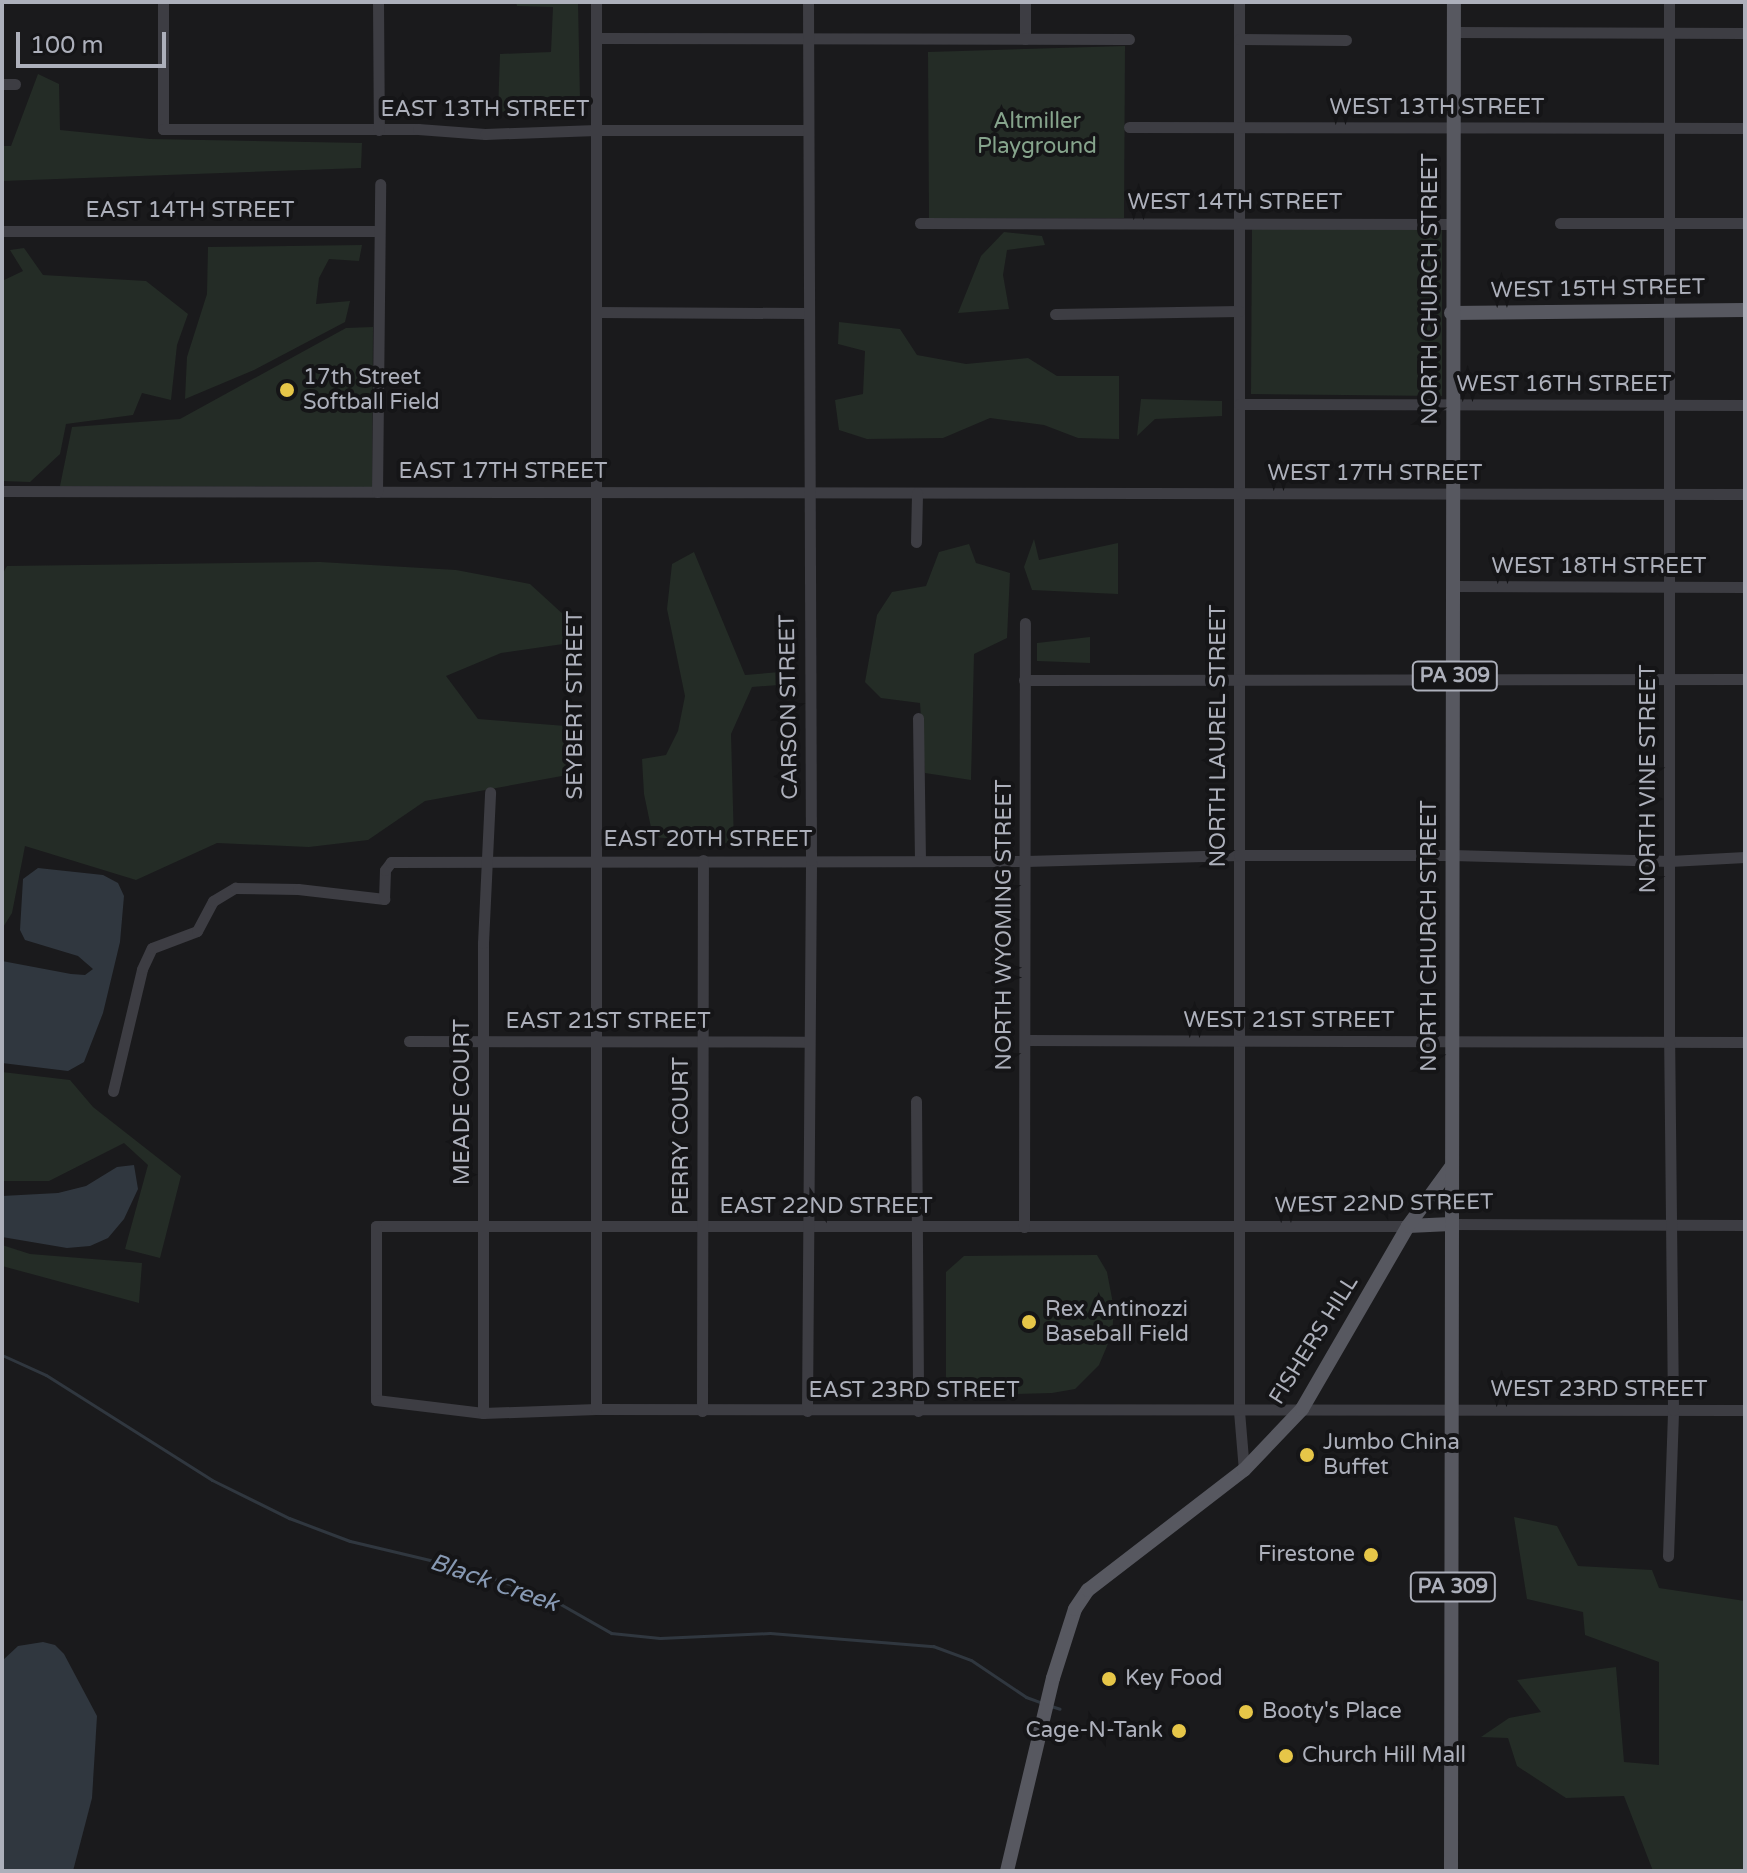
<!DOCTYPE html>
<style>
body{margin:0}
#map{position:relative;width:1747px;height:1873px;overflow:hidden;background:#1a1a1c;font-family:"Varela Round",sans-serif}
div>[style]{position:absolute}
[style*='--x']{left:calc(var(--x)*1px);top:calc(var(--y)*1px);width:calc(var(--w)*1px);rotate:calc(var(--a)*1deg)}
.green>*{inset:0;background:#242c26}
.water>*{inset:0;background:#30373f}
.stream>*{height:3px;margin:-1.5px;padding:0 1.5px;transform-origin:1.5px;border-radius:1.5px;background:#30373f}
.minor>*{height:11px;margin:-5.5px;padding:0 5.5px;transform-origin:5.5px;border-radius:5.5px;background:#3d3d43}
.major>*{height:14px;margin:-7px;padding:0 7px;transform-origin:7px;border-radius:7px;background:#575860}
.dots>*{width:22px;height:22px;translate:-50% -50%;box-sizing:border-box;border:4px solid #151517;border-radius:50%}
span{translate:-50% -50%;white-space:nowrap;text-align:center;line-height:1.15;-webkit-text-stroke:8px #151517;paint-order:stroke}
.shield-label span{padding:2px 6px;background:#151517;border:2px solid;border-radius:6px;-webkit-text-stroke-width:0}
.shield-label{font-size:20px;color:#adb0bb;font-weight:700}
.street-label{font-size:22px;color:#adb0bb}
.park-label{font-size:22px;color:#86a48c}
.poi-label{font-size:22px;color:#adb0bb}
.left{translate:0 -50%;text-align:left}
.right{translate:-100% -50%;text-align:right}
.water-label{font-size:24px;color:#8799b3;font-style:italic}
.frame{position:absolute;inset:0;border:4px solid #adb0bb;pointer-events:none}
.scale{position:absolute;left:16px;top:32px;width:150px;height:36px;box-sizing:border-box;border:4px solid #adb0bb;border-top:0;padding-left:10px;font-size:24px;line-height:28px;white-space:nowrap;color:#adb0bb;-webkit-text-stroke:6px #151517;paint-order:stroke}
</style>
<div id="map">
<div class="green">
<i style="clip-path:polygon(516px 2px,578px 2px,580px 100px,534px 96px,531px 110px,498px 112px,500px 54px,551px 52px,553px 7px,517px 6px)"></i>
<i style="clip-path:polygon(1125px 46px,1124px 218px,929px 218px,928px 52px)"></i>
<i style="clip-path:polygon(38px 74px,59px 84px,60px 130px,150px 139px,362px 143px,361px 168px,2px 181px,2px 146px,11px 146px)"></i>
<i style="clip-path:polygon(1252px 228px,1442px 229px,1442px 396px,1251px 394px)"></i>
<i style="clip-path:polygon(1004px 232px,1042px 236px,1045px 245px,1007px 250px,1003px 275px,1009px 309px,958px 313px,981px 256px)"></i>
<i style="clip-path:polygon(362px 245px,359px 261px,329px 259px,319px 278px,316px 304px,350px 301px,345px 322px,254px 370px,185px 399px,187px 357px,207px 294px,208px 247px)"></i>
<i style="clip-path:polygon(24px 248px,43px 275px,146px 281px,188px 314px,177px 345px,171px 400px,142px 393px,133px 415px,66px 424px,60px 454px,30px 482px,2px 481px,2px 281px,23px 271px,10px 250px)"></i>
<i style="clip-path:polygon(839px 322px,900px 329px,917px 355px,966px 364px,1028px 358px,1057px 376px,1119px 376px,1119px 439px,1078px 438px,1044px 425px,990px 418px,943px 438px,867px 439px,839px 430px,835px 400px,863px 394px,865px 351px,838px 344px)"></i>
<i style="clip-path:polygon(373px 327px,372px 487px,60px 486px,72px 427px,180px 419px,346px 328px)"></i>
<i style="clip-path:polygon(1141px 399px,1222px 401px,1222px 416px,1155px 419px,1137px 436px)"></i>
<i style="clip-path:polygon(1034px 539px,1039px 560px,1118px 543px,1118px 594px,1032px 590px,1024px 567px)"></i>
<i style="clip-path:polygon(969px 544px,976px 563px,1010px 573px,1007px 638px,974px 654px,971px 780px,925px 773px,920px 703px,881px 698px,865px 682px,877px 615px,892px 592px,926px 586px,939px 552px)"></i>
<i style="clip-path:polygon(694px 552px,745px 675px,792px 671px,792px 684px,752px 687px,731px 734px,734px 844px,653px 837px,644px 794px,642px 759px,666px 755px,678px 731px,685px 696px,667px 609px,672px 564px)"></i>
<i style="clip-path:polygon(320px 562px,456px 570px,530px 584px,565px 616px,570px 643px,501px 653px,446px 676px,478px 719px,566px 726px,573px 774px,425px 801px,368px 840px,309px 847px,217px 843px,136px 880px,25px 846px,12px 913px,2px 929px,2px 575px,7px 566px)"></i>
<i style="clip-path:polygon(1090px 637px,1090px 663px,1037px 661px,1037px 643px)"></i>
<i style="clip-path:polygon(2px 1072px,70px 1080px,93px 1107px,181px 1176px,160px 1258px,125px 1249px,148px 1165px,124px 1143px,49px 1181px,2px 1181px)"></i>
<i style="clip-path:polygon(2px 1245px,30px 1254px,142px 1263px,139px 1303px,2px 1266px)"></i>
<i style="clip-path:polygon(1097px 1255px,1107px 1272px,1114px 1309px,1112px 1334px,1099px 1365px,1075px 1389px,1052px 1393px,946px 1396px,946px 1272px,964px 1256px)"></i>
<i style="clip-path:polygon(1514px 1517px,1557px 1526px,1578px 1566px,1652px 1570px,1659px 1588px,1745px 1601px,1745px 1871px,1653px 1871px,1624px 1796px,1566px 1798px,1517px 1766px,1508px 1738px,1481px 1737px,1509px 1718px,1541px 1712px,1517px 1680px,1616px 1667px,1624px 1762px,1659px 1765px,1659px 1662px,1585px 1635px,1583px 1612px,1527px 1599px)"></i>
</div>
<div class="water">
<i style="clip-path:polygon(38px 868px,103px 875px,118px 883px,124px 896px,120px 942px,103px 1013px,84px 1062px,68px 1071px,2px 1063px,2px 961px,71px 974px,85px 975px,93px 969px,78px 956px,25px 940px,20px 930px,23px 879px)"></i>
<i style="clip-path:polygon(134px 1165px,138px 1189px,124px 1219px,108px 1238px,90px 1246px,67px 1248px,2px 1237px,2px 1196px,58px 1193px,86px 1186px,117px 1167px)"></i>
<i style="clip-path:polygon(43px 1642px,55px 1645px,64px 1654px,97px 1716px,92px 1798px,73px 1871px,2px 1871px,2px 1661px,18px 1646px)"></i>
</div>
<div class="stream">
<i style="--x:2;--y:1355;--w:48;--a:24.4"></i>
<i style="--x:46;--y:1375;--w:196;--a:32.3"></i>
<i style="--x:212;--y:1480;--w:86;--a:26.3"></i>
<i style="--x:289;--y:1518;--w:65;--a:20.7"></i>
<i style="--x:350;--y:1541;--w:108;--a:13.4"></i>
<i style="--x:455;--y:1566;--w:98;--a:18.4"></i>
<i style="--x:548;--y:1597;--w:73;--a:29.7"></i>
<i style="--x:611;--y:1633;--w:49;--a:5.8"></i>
<i style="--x:660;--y:1638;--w:110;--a:-2.6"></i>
<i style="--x:770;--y:1633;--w:164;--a:4.6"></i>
<i style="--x:933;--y:1646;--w:40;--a:20.2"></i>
<i style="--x:971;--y:1660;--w:66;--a:33.9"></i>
<i style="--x:1026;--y:1697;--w:15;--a:20"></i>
<i style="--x:1051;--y:1706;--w:9;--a:18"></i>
</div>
<div class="minor">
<i style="--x:163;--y:2;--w:127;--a:90"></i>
<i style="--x:163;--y:129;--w:255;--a:0"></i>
<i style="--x:418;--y:129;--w:67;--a:4.3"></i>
<i style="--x:485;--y:134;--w:111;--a:-2.1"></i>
<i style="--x:596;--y:130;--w:211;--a:0"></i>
<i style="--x:378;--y:2;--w:128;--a:89.6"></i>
<i style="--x:1025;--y:2;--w:37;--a:90"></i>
<i style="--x:1239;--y:2;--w:1409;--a:90"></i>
<i style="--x:1239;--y:1411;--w:59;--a:85.2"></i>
<i style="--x:1454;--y:32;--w:291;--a:0.2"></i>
<i style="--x:596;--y:38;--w:533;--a:0.11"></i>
<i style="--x:1239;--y:39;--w:107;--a:0.5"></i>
<i style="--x:2;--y:84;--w:13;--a:0"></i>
<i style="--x:1129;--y:127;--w:616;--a:0.09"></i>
<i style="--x:920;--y:223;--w:533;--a:0.11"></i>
<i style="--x:1560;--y:223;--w:185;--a:0"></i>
<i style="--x:2;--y:231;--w:375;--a:0"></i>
<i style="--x:596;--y:312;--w:212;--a:0.3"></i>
<i style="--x:1055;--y:314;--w:184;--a:-0.9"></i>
<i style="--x:1239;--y:404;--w:506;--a:0.11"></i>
<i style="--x:2;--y:491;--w:1743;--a:0.1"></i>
<i style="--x:377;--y:492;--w:308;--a:-89.4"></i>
<i style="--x:916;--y:542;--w:49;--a:-88.8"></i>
<i style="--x:1452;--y:586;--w:293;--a:0.2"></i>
<i style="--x:1024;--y:680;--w:721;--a:-0.08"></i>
<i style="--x:918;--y:718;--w:142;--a:89.2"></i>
<i style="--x:1025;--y:1040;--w:720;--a:0.16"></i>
<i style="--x:409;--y:1041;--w:398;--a:0.1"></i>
<i style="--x:113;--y:1091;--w:125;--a:-76.6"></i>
<i style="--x:142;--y:969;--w:23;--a:-65"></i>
<i style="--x:152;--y:948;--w:48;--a:-20.7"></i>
<i style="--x:197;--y:931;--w:34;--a:-62"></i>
<i style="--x:213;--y:901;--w:26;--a:-31"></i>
<i style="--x:235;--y:888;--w:63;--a:0.9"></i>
<i style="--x:298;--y:889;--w:87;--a:6.6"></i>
<i style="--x:384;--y:899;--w:29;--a:-88"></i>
<i style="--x:385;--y:870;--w:10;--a:-53"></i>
<i style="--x:391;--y:862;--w:635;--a:-0.09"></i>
<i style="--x:1026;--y:861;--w:213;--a:-1.6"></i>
<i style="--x:1239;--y:855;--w:213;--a:0"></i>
<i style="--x:1452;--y:855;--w:218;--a:1.6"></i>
<i style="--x:1670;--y:861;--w:75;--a:-3.1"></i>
<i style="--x:916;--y:1101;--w:310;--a:89.6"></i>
<i style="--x:1451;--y:1224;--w:294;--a:0.2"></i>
<i style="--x:1408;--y:1226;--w:1032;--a:180"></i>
<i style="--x:376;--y:1226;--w:174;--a:90"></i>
<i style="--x:376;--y:1400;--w:108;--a:6.9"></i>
<i style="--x:483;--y:1413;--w:113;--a:-2"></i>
<i style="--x:596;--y:1409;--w:1149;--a:0.05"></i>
<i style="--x:1024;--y:1227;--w:604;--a:-89.91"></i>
<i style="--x:596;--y:1409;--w:1407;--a:-90"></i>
<i style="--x:702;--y:1411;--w:551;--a:-89.9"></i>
<i style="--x:807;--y:1411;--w:551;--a:-89.58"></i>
<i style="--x:811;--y:860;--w:858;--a:-90.2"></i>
<i style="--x:483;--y:1413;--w:470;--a:-90"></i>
<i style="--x:483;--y:943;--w:151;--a:-87.3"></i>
<i style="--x:1668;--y:1556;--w:146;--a:-88"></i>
<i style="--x:1673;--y:1410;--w:368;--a:-90.6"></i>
<i style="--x:1669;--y:1042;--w:1040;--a:-90"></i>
</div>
<div class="major">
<i style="--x:1451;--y:313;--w:294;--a:-0.6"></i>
<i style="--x:1408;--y:1226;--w:43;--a:-2.7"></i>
<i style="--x:1007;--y:1871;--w:198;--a:-76.6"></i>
<i style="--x:1053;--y:1678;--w:72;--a:-72.3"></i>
<i style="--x:1075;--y:1609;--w:23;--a:-56"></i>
<i style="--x:1088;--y:1590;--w:197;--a:-37.6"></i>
<i style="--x:1244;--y:1470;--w:84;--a:-46.4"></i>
<i style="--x:1302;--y:1409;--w:211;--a:-59.9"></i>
<i style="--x:1408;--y:1226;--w:73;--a:-53.9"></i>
<i style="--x:1451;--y:1871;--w:1869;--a:-89.91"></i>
</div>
<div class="dots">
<i style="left:287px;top:390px;background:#e6c648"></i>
<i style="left:1029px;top:1322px;background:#e6c648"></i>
<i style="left:1307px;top:1455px;background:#e6c648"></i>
<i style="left:1371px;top:1555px;background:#e6c648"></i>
<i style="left:1109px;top:1679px;background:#e6c648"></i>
<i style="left:1246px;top:1712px;background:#e6c648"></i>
<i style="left:1179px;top:1731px;background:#e6c648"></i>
<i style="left:1286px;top:1756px;background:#e6c648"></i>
</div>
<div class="shield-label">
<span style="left:1455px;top:676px">PA 309</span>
<span style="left:1453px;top:1587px">PA 309</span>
</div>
<div class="street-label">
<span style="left:1437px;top:108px">WEST 13TH STREET</span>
<span style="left:485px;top:110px">EAST 13TH STREET</span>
<span style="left:1235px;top:203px">WEST 14TH STREET</span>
<span style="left:190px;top:211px">EAST 14TH STREET</span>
<span style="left:1431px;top:289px;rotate:-90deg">NORTH CHURCH STREET</span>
<span style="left:1598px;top:289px;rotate:-1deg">WEST 15TH STREET</span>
<span style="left:1564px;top:385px">WEST 16TH STREET</span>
<span style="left:503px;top:472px">EAST 17TH STREET</span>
<span style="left:1375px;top:474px">WEST 17TH STREET</span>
<span style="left:1599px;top:567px">WEST 18TH STREET</span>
<span style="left:576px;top:705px;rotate:-90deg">SEYBERT STREET</span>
<span style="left:789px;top:707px;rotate:-91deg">CARSON STREET</span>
<span style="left:1219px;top:736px;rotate:-90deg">NORTH LAUREL STREET</span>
<span style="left:1649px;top:779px;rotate:-90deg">NORTH VINE STREET</span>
<span style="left:708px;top:840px">EAST 20TH STREET</span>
<span style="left:1005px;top:925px;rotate:-90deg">NORTH WYOMING STREET</span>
<span style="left:1430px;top:936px;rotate:-90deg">NORTH CHURCH STREET</span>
<span style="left:1289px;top:1021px">WEST 21ST STREET</span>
<span style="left:608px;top:1022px">EAST 21ST STREET</span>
<span style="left:463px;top:1102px;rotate:-90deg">MEADE COURT</span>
<span style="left:682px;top:1136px;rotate:-90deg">PERRY COURT</span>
<span style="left:1384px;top:1204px;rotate:-1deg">WEST 22ND STREET</span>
<span style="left:826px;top:1207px">EAST 22ND STREET</span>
<span style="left:1314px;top:1340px;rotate:-58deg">FISHERS HILL</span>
<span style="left:1599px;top:1390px">WEST 23RD STREET</span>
<span style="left:914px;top:1391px">EAST 23RD STREET</span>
</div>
<div class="park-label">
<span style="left:1037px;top:134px">Altmiller<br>Playground</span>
</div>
<div class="poi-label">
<span class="left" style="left:303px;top:390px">17th Street<br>Softball Field</span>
<span class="left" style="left:1045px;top:1322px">Rex Antinozzi<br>Baseball Field</span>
<span class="left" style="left:1323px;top:1455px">Jumbo China<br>Buffet</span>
<span class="right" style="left:1355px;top:1555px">Firestone</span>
<span class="left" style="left:1125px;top:1679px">Key Food</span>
<span class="left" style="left:1262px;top:1712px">Booty's Place</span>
<span class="right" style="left:1163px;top:1731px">Cage-N-Tank</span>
<span class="left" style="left:1302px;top:1756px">Church Hill Mall</span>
</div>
<div class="water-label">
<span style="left:494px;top:1583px;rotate:19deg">Black Creek</span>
</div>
<div class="frame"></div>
<div class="scale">100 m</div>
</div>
